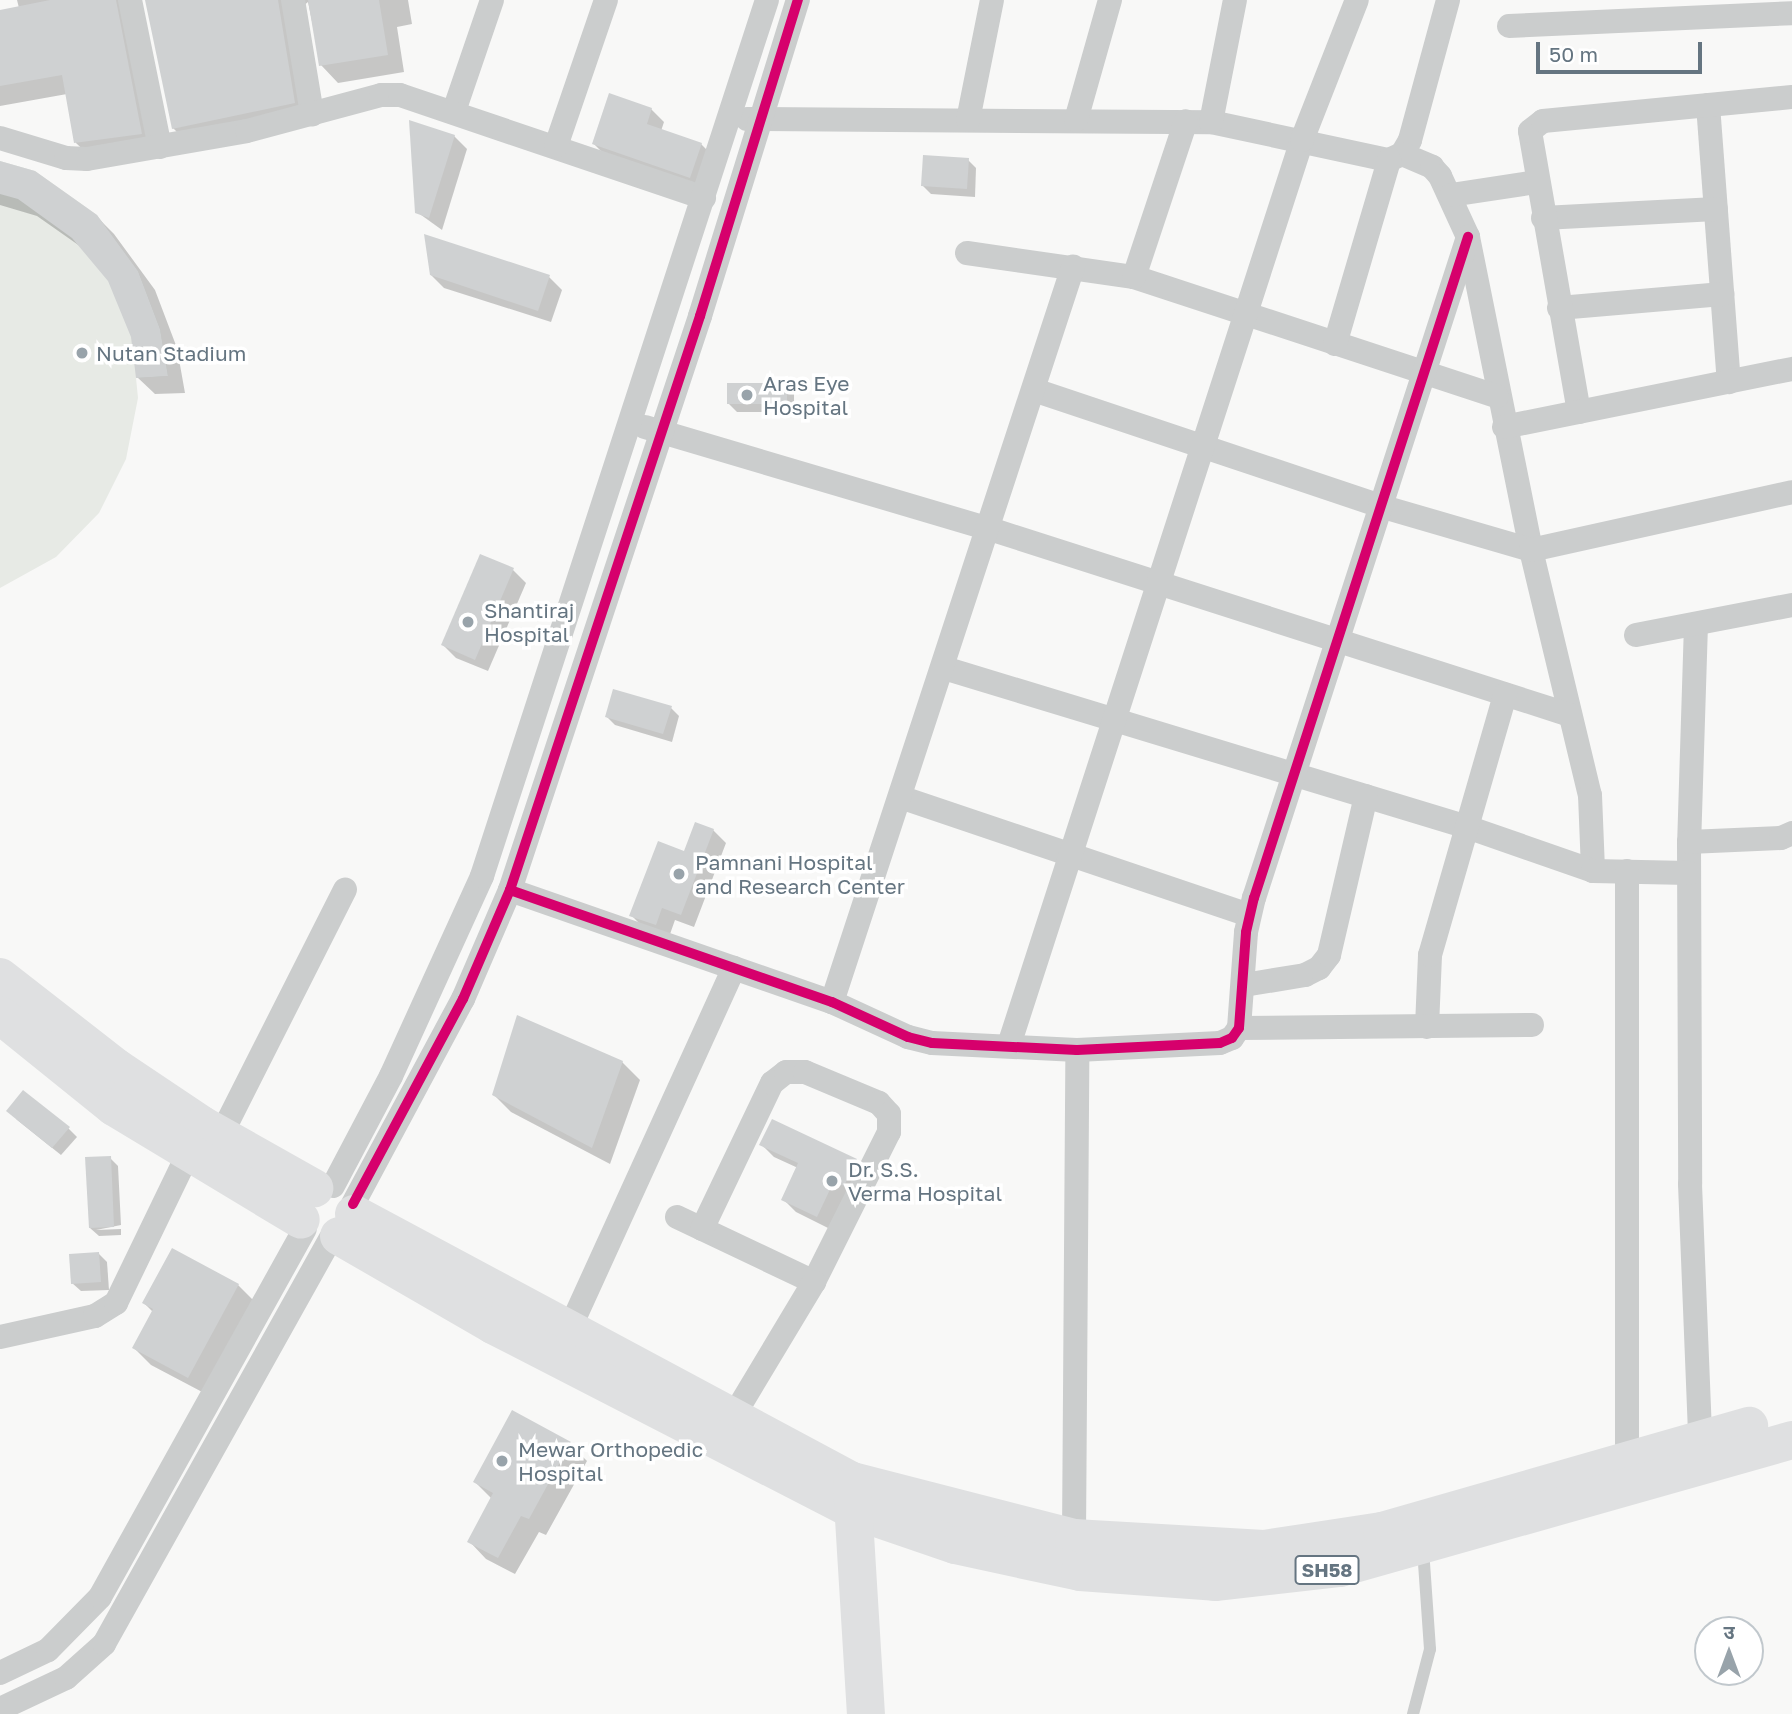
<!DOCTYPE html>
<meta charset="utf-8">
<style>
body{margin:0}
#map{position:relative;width:1792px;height:1714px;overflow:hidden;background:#f8f8f7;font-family:"Golos Text","Noto Sans Devanagari",sans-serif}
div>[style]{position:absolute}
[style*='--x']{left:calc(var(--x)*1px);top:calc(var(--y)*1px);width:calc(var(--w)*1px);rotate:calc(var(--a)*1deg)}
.green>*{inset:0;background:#e7eae5}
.shadow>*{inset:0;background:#0003}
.building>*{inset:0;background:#cfd1d2}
.service>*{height:12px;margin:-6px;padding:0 6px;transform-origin:6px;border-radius:6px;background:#cbcdcd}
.minor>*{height:24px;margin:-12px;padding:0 12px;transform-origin:12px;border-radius:12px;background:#cbcdcd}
.primary>*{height:38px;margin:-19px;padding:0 19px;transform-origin:19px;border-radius:19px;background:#dfe0e1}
.cycleway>*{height:10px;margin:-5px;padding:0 5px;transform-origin:5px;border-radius:5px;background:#d6006c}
.dots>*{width:19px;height:19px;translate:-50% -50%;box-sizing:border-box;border:4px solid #fff;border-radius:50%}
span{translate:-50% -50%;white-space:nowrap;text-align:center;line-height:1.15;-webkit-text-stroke:7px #fff;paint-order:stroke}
.shield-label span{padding:2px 5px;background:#fff;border:2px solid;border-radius:5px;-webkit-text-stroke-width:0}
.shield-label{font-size:19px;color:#657581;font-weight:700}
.poi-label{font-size:21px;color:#657581}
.left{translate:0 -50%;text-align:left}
.north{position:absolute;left:1694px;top:1616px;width:70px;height:70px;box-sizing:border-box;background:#fff;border:2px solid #c1c8cd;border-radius:50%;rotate:0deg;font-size:19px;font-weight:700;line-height:28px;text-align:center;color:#657581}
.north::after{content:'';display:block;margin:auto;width:24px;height:32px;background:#98a3aa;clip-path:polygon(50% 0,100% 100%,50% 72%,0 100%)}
.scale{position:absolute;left:1536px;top:42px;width:166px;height:32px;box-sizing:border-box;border:4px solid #657581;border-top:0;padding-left:9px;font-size:21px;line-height:24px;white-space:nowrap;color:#657581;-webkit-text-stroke:5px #fff;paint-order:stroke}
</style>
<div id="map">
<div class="green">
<i style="clip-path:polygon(0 161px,35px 171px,97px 215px,138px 271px,160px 329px,168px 376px,136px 378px,138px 398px,126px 459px,99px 513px,56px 557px,0 588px)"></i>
</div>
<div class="shadow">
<i style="clip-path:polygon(17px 0,132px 0,158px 151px,93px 159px,76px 143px,67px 94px,0 106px,0 12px,19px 8px)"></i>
<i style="clip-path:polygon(147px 0,408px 0,412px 24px,397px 27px,404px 72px,338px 83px,321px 65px,308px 2px,296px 12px,312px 120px,191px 146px,173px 128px)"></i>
<i style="clip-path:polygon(651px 109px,664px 122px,661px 131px,701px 144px,714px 157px,703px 189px,607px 157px,594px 144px)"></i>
<i style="clip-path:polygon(454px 136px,467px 149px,442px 230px,417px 212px)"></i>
<i style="clip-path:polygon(968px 160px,976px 168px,975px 197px,931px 194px,923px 186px)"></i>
<i style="clip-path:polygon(0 162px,96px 216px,114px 234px,155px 290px,177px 348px,185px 393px,155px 394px,137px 377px,133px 337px,109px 280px,84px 249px,37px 216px,0 205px)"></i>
<i style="clip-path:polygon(431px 275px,549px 277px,562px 290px,551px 322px,444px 288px)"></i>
<i style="clip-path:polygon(786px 385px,794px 393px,794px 412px,737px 412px,728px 403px)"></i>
<i style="clip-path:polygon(481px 556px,513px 570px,526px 583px,488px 671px,456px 658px,443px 645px)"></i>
<i style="clip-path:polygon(671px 708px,679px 716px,672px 742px,615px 725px,607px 717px)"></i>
<i style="clip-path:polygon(713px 830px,726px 843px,694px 927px,675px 920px,669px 937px,644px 928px,631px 915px,685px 853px)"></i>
<i style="clip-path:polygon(622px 1062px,640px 1080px,610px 1164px,511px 1112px,494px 1095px)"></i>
<i style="clip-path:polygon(16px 1119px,68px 1128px,77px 1137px,61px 1155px)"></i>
<i style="clip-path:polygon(762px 1145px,856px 1161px,869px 1174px,830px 1229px,796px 1212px,783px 1199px,798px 1168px,774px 1157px)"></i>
<i style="clip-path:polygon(110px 1158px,118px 1166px,121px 1225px,96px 1230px,121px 1229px,121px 1235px,99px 1236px,90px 1228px)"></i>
<i style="clip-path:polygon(99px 1254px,107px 1262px,109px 1290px,81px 1291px,72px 1283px)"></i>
<i style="clip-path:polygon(238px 1285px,255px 1302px,206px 1394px,151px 1365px,134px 1348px,153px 1312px,144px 1303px)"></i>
<i style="clip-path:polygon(570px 1444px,587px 1461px,546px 1535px,539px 1532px,515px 1574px,486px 1559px,469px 1541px,492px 1499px,475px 1482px)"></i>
</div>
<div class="building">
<i style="clip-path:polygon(50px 0,116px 0,142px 134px,74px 143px,62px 75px,0 86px,0 10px)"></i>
<i style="clip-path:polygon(145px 0,278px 0,295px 103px,172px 129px)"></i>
<i style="clip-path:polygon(308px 0,379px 0,388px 55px,319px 66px)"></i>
<i style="clip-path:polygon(609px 93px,652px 108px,647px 124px,702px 143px,690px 178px,592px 144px)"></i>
<i style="clip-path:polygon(409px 120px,455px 135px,429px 218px,415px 213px)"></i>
<i style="clip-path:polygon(923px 155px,969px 158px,967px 189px,921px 186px)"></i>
<i style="clip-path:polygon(0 161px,35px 171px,97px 215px,138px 271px,160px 329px,168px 376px,136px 378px,131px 337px,108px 281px,72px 238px,18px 199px,0 194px)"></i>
<i style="clip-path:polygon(424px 234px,550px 275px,538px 311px,430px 275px)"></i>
<i style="clip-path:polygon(727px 383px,787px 383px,787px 404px,727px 404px)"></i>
<i style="clip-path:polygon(480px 554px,514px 568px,475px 660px,441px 645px)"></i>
<i style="clip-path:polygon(613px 689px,672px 706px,663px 734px,605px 717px)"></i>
<i style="clip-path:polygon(695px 822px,714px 829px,681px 915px,662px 908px,656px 925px,629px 916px,658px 841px,684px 851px)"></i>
<i style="clip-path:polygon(517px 1015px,623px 1061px,592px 1148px,492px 1095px)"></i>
<i style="clip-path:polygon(23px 1090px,70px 1127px,52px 1148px,6px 1111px)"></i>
<i style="clip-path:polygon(772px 1119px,857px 1159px,844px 1186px,834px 1181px,817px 1217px,781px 1200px,798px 1163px,759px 1145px)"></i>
<i style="clip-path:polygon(111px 1156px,114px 1227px,89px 1228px,85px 1157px)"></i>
<i style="clip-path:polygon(172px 1248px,239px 1284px,188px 1378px,132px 1348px,153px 1309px,142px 1303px)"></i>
<i style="clip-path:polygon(99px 1252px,101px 1282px,71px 1284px,69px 1254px)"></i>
<i style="clip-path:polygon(512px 1410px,571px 1442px,529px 1519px,521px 1516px,498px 1558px,467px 1542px,493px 1493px,473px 1482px)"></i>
</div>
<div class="service">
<i style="--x:1413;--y:1714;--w:67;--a:-75.3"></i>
<i style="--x:1430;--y:1649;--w:100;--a:-94"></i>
</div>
<div class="minor">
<i style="--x:130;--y:0;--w:150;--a:78.5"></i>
<i style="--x:293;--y:0;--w:116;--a:80.5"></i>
<i style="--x:1509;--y:26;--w:283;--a:-2.6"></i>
<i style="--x:1708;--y:105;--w:278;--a:85.7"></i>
<i style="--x:454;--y:111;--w:117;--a:-71.1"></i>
<i style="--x:747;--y:119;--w:464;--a:0.4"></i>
<i style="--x:1211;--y:122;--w:182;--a:12.1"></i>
<i style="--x:1389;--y:160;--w:14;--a:-25"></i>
<i style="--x:1402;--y:154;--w:16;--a:-60"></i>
<i style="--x:1410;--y:140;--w:145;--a:-74.8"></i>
<i style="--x:968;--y:120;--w:122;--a:-78.7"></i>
<i style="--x:1076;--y:120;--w:125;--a:-74.2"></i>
<i style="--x:1211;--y:122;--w:124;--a:-78.9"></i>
<i style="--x:0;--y:138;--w:69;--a:16.9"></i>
<i style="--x:66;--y:158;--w:21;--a:3"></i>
<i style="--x:87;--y:159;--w:162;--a:-9.9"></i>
<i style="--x:247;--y:131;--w:139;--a:-15"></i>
<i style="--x:381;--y:95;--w:19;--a:0"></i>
<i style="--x:400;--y:95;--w:321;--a:18.7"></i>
<i style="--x:556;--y:146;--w:154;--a:-71.1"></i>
<i style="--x:1402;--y:154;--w:33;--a:23"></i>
<i style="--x:1432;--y:167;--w:12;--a:48"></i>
<i style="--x:1440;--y:176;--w:67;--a:65.3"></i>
<i style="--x:1468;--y:237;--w:319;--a:78.6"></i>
<i style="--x:1531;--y:550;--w:252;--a:76.5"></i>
<i style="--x:1590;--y:795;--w:76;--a:87.7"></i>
<i style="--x:1451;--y:195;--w:86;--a:-8.7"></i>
<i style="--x:1543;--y:218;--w:173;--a:-3"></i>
<i style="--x:967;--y:253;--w:169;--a:8.2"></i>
<i style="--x:1134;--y:277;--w:382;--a:18.2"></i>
<i style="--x:1134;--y:277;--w:164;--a:-71.6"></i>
<i style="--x:1559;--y:308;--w:164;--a:-4.9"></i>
<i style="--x:1335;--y:344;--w:192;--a:-73.6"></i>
<i style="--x:1034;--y:390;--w:365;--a:18.5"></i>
<i style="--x:1380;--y:506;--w:157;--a:16.2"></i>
<i style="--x:1531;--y:550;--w:267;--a:-12.5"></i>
<i style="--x:1579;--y:412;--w:285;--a:-99.9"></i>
<i style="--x:1530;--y:131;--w:16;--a:-38"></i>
<i style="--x:1543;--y:121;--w:250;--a:-5.5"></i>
<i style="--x:645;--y:427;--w:360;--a:16.5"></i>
<i style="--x:990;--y:529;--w:609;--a:17.78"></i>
<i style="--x:1504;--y:427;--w:294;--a:-11.4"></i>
<i style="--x:1696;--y:624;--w:218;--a:91.8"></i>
<i style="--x:1689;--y:842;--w:342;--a:89.8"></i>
<i style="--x:1690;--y:1184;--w:254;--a:87.7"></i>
<i style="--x:1636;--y:635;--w:159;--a:-10.9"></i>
<i style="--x:944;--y:668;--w:547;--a:16.91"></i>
<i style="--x:1467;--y:827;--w:133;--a:19.2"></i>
<i style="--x:1593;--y:871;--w:96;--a:1.2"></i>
<i style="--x:900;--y:797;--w:368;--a:18.7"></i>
<i style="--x:1689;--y:842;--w:92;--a:-2.5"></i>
<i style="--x:1781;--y:838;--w:12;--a:-24"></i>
<i style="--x:1627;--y:871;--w:588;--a:90"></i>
<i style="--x:510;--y:890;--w:341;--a:19.2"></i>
<i style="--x:832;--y:1002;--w:84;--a:24.7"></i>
<i style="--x:908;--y:1037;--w:25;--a:14"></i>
<i style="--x:932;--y:1043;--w:145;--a:2.8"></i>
<i style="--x:1077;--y:1050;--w:143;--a:-2.8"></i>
<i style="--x:1220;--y:1043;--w:13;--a:-23"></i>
<i style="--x:1232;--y:1038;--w:12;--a:-55"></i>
<i style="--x:1239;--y:1028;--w:96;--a:-85.8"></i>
<i style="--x:1246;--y:932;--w:35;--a:-77"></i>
<i style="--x:1254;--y:898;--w:695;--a:-72.06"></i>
<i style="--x:1244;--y:985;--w:62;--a:-9.3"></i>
<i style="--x:1305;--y:975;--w:16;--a:-27"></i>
<i style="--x:1319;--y:968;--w:16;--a:-52"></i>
<i style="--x:1329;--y:955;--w:163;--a:-76.9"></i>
<i style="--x:832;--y:1002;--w:774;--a:-71.85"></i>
<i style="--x:1427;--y:1027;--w:72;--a:-87.6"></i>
<i style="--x:1430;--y:955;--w:271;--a:-73.9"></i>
<i style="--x:1239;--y:1028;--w:293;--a:-0.6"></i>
<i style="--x:1009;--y:1045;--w:951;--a:-72.06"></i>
<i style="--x:1302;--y:140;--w:150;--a:-68.6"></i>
<i style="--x:221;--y:1135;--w:275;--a:-63.2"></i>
<i style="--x:333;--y:1186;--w:124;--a:-62.2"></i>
<i style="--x:391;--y:1076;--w:220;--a:-65.5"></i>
<i style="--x:482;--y:876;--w:921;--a:-71.98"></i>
<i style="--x:353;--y:1204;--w:233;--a:-61.8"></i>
<i style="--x:463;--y:999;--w:119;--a:-66.7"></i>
<i style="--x:510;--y:890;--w:605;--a:-71.68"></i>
<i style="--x:700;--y:316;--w:331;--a:-72.8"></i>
<i style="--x:677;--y:1217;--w:152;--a:25.4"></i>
<i style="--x:702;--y:1229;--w:162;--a:-64.4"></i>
<i style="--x:772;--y:1083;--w:18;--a:-38"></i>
<i style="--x:786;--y:1072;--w:19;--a:0"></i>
<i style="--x:805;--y:1072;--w:80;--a:22.7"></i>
<i style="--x:879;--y:1103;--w:15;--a:48"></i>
<i style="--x:889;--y:1114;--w:18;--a:90"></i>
<i style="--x:889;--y:1132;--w:168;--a:116.6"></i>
<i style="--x:814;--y:1282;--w:157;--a:121"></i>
<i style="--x:569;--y:1330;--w:398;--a:-65.5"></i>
<i style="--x:0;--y:1337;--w:97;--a:-12.5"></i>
<i style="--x:95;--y:1316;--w:25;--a:-32"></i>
<i style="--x:116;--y:1303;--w:168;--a:-64.2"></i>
<i style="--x:1074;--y:1538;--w:488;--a:-89.6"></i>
<i style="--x:0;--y:1673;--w:53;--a:-25.6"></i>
<i style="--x:48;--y:1650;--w:74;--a:-45.5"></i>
<i style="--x:100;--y:1597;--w:421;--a:-60.9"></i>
<i style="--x:0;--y:1709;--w:73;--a:-25.2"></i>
<i style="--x:66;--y:1678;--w:51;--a:-41.8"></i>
<i style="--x:104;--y:1644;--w:464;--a:-60.8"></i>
</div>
<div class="primary">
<i style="--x:0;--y:977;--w:148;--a:37.9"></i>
<i style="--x:117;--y:1068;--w:102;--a:33.8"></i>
<i style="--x:202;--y:1125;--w:129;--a:29.4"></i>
<i style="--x:0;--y:1015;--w:146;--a:38.9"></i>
<i style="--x:114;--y:1107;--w:218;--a:31.1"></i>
<i style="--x:354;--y:1214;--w:565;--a:28.2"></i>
<i style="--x:852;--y:1481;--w:229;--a:14.4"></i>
<i style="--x:1074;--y:1538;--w:190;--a:3.3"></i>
<i style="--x:1264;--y:1549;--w:119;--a:-8.7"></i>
<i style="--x:1382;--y:1531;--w:382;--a:-16"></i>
<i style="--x:339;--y:1236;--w:178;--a:30"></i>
<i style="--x:493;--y:1325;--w:405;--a:27.2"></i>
<i style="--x:853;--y:1510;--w:108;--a:18.9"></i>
<i style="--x:955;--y:1545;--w:128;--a:12.2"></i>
<i style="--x:1080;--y:1572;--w:135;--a:4.2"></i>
<i style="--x:1215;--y:1582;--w:126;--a:-6.4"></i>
<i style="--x:1340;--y:1568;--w:470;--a:-15.8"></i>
<i style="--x:852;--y:1486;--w:228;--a:86.5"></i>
</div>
<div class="cycleway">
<i style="--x:510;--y:890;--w:341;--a:19.2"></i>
<i style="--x:832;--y:1002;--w:84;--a:24.7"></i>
<i style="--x:908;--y:1037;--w:25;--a:14"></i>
<i style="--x:932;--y:1043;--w:145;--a:2.8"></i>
<i style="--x:1077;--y:1050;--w:143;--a:-2.8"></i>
<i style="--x:1220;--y:1043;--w:13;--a:-23"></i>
<i style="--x:1232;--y:1038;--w:12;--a:-55"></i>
<i style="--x:1239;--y:1028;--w:96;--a:-85.8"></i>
<i style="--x:1246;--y:932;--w:35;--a:-77"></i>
<i style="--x:1254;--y:898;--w:695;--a:-72.06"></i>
<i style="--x:353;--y:1204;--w:233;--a:-61.8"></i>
<i style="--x:463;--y:999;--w:119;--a:-66.7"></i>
<i style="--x:510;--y:890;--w:605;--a:-71.68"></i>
<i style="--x:700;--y:316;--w:331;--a:-72.8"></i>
</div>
<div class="dots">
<i style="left:82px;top:353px;background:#98a3aa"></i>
<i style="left:747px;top:395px;background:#98a3aa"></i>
<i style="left:468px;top:622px;background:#98a3aa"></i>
<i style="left:679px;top:874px;background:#98a3aa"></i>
<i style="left:832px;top:1181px;background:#98a3aa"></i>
<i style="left:502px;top:1461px;background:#98a3aa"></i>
</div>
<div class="shield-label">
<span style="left:1327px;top:1570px">SH58</span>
</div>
<div class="poi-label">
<span class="left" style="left:96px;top:353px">Nutan Stadium</span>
<span class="left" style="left:763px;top:395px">Aras Eye<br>Hospital</span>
<span class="left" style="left:484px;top:622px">Shantiraj<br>Hospital</span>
<span class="left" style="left:695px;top:874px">Pamnani Hospital<br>and Research Center</span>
<span class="left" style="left:848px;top:1181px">Dr. S.S.<br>Verma Hospital</span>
<span class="left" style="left:518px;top:1461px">Mewar Orthopedic<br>Hospital</span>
</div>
<div class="north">उ</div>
<div class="scale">50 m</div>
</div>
